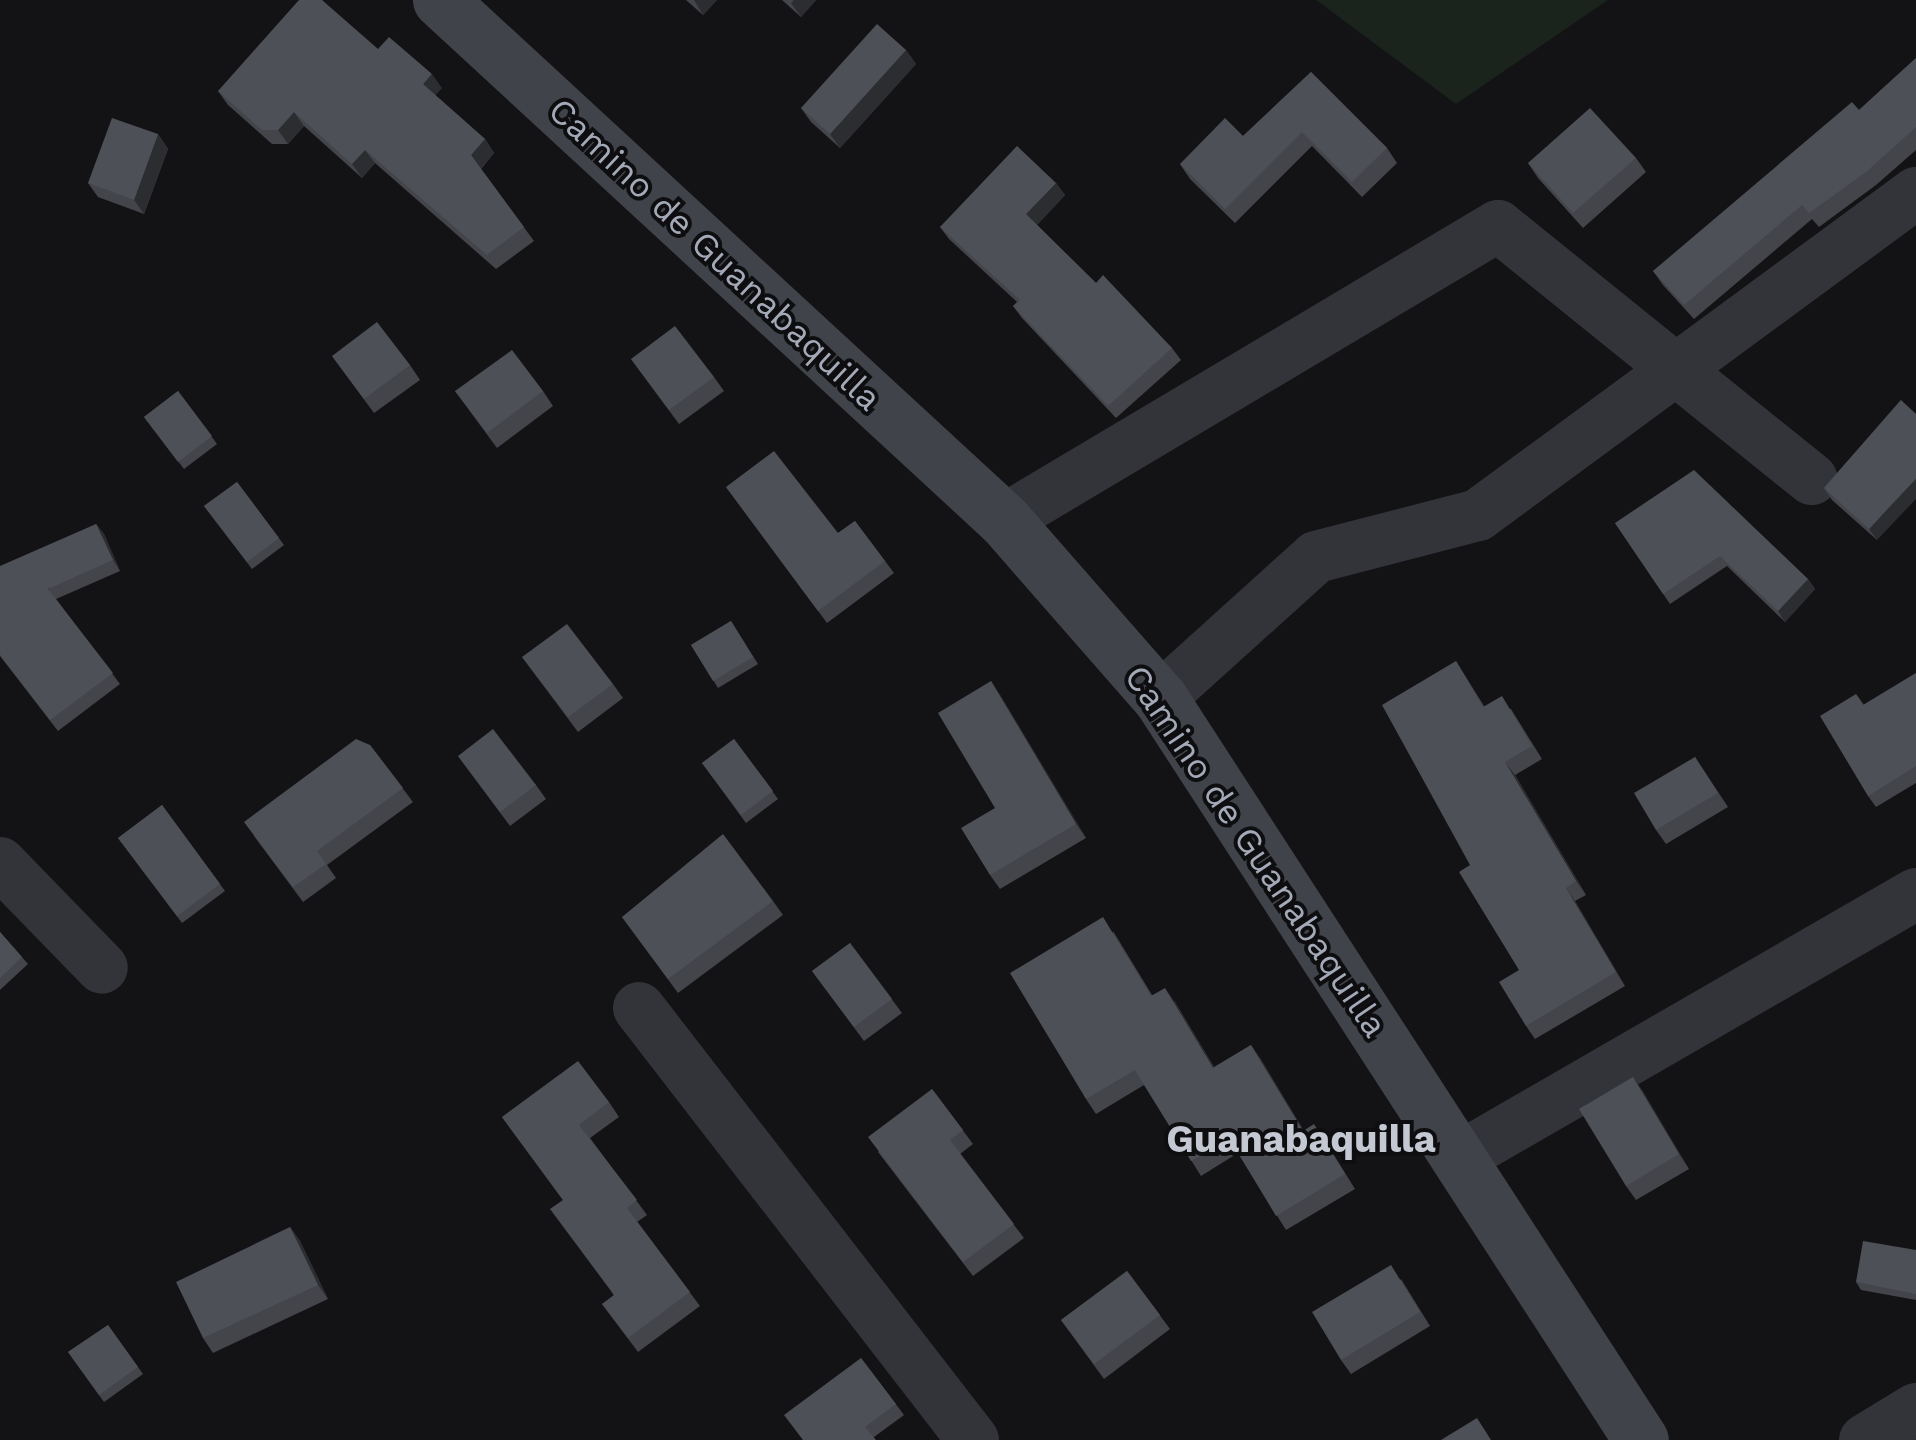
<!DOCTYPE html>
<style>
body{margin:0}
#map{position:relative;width:1916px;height:1440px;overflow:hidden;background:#131315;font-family:"Work Sans",sans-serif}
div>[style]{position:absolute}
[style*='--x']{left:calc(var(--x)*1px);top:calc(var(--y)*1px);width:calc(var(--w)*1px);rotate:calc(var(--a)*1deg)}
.green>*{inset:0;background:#1a231c}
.street>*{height:52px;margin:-26px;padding:0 26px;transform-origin:26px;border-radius:26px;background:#33343a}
.secondary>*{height:55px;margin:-27.5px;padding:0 27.5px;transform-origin:27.5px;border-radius:27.5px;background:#41434a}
.wall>*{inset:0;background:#43454b}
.shaded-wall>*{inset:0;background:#2c2d31}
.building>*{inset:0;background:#4e5057}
span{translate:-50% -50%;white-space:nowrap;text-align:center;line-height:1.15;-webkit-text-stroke:8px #0e0e10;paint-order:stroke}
.street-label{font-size:35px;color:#a3a9b7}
.neighbourhood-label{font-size:38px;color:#c4c8d2;font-weight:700}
</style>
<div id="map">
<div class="green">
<i style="clip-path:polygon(1316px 0,1608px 0,1456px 104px)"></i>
</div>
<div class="street">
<i style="--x:1004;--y:520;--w:575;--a:-30.76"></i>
<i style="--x:1498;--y:226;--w:403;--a:38.9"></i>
<i style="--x:1160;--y:698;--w:210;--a:-42.1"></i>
<i style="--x:1316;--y:557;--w:167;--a:-14.5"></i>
<i style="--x:1478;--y:515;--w:544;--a:-36.32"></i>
<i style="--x:0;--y:863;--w:146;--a:45.8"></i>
<i style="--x:639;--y:1008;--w:546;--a:52.29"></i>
<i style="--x:1462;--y:1156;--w:524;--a:-29.99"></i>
<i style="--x:1865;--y:1440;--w:60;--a:-31.3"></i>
</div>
<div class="secondary">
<i style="--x:440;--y:0;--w:767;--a:42.68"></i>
<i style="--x:1004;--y:520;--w:237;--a:48.8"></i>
<i style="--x:1160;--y:698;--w:884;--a:57.05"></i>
</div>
<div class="wall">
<i style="clip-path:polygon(686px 0,717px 0,703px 15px)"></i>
<i style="clip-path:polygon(782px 0,816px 0,801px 17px)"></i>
<i style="clip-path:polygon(378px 49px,442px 88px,435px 95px,485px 139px,494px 153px,481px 169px,534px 241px,496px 269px,375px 163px,362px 178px,304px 126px,288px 144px,272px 144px,228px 105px,218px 91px)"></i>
<i style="clip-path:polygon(906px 50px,916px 64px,840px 148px,811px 122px,801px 108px)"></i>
<i style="clip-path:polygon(1916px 58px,1916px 150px,1876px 185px,1819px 227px,1812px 219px,1694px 319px,1663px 285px,1653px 271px,1859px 110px)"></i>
<i style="clip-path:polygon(1311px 72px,1387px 148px,1397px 163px,1362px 197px,1312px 146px,1235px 223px,1190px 179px,1180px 164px,1243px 136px)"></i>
<i style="clip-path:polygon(158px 134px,168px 149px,144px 214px,98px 197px,88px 183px)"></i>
<i style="clip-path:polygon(1636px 158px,1646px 172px,1583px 228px,1538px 178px,1528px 163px)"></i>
<i style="clip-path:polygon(1056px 183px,1065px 195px,1037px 225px,1096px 283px,1172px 348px,1181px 360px,1116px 418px,1022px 318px,1013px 306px,1017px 302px,949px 239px,940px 227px)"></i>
<i style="clip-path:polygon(332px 356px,410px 365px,420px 380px,374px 413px)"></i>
<i style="clip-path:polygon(631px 359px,714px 377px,724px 391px,679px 424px)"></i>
<i style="clip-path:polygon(178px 391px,217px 444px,184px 469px,144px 417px)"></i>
<i style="clip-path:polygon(455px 391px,543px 391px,553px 406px,497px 448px)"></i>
<i style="clip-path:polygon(1901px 400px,1877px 540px,1832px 500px,1824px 488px)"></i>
<i style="clip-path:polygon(237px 482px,284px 545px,252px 569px,204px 506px)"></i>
<i style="clip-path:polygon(726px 487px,838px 533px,855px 521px,894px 573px,827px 623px)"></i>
<i style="clip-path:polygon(1615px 523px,1808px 579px,1815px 589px,1785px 622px,1727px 566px,1670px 604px)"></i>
<i style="clip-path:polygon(96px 524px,104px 534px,120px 571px,56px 599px,120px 684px,58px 731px,0 656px)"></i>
<i style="clip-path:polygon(731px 621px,758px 664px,718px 688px,691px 645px)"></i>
<i style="clip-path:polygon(522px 657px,613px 684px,623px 698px,578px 732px)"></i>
<i style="clip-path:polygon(1456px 661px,1484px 706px,1511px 709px,1542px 759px,1515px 775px,1586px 895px,1575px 901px,1625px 986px,1535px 1039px,1526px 1026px,1519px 970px,1470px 865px)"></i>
<i style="clip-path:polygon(1916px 673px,1916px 783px,1876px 807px,1868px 796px,1856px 694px,1864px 705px)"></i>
<i style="clip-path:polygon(991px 681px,1086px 838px,1000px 889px,990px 875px,995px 808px)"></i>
<i style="clip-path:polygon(734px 739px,778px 799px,746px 823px,702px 763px)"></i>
<i style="clip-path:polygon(370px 745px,413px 802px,327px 865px,336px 878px,303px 902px,254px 836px)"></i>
<i style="clip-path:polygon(458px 756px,536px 785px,546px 799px,510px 826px)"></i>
<i style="clip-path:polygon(1695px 757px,1728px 807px,1666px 844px,1656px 830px)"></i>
<i style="clip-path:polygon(162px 805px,225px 891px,182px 923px,118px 838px)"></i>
<i style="clip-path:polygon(773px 901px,783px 915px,678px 993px,622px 917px)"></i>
<i style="clip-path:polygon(1113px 931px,1152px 995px,1175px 1002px,1214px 1067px,1251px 1045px,1304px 1131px,1324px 1139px,1355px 1189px,1286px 1230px,1238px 1153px,1201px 1176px,1144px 1085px,1096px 1114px,1086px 1099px)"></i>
<i style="clip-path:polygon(0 932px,28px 964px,0 990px)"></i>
<i style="clip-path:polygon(850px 943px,902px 1013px,864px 1041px,812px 971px)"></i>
<i style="clip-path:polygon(1633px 1077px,1689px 1169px,1636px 1200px,1626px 1186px)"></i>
<i style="clip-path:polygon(932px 1089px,973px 1144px,960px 1154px,1024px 1238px,973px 1276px,878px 1152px)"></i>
<i style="clip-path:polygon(609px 1102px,619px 1117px,590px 1138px,647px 1215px,637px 1222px,700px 1306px,638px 1352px,602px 1304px,614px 1296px,563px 1200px,502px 1117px)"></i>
<i style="clip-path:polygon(290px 1227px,300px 1241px,328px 1299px,213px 1353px,203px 1338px)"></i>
<i style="clip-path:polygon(1916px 1250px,1916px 1300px,1861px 1290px,1856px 1282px)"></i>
<i style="clip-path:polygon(1127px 1271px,1170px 1329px,1104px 1379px,1061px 1320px)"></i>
<i style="clip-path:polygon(1401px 1279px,1430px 1326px,1351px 1374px,1341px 1360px)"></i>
<i style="clip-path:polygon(108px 1325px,143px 1374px,104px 1402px,68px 1352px)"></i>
<i style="clip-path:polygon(861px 1358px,904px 1415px,874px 1437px,803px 1440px)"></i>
</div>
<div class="shaded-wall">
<i style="clip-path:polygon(694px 0,717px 0,703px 15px)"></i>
<i style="clip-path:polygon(794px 0,816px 0,801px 17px,791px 3px)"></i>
<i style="clip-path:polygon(906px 50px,916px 64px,840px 148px,830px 134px)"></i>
<i style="clip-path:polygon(432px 74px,442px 88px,433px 98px,423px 84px)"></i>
<i style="clip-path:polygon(294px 112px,304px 126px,288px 144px,278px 130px)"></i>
<i style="clip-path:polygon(158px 134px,168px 149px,144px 214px,134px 200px)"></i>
<i style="clip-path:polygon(485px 139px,494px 153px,480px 169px,471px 155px)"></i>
<i style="clip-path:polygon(365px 150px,375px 163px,362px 178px,352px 164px)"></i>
<i style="clip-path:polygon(1056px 183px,1065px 195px,1035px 227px,1026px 214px)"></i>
<i style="clip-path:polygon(1916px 479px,1916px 499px,1877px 540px,1869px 529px)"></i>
<i style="clip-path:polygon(96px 524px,104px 534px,120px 571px,113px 560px)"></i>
<i style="clip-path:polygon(1808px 579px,1815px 589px,1785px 622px,1778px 611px)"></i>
<i style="clip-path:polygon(991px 681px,1001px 696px,1086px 838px,1076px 824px)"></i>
<i style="clip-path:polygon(1505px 762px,1515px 775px,1586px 895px,1576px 881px)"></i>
<i style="clip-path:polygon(1566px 888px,1575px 901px,1625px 986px,1616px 972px)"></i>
<i style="clip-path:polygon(1165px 988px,1175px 1002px,1223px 1082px,1213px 1068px)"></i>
<i style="clip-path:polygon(1251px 1045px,1261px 1059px,1313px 1146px,1303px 1131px)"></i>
<i style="clip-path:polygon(1633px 1077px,1643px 1091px,1689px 1169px,1679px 1154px)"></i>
<i style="clip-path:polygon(290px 1227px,300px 1241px,328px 1299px,318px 1285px)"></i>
</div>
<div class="building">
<i style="clip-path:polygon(299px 0,322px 0,378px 49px,389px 37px,432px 74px,423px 84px,485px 139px,471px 155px,524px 227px,487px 255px,365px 150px,352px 164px,294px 112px,278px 130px,262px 130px,218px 91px)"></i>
<i style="clip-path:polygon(877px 24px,906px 50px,830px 134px,801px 108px)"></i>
<i style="clip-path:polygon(1916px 58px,1916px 127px,1866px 172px,1809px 213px,1802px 205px,1684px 305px,1653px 271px,1852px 102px,1859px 110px)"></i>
<i style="clip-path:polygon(1311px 72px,1387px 148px,1352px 182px,1302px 132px,1225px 209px,1180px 164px,1225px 118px,1243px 136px)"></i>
<i style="clip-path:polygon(1590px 108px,1636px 158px,1573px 213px,1528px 163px)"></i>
<i style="clip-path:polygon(112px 118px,158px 134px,134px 200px,88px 183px)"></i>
<i style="clip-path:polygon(1017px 146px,1056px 183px,1026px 214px,1096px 283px,1103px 275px,1172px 348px,1108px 406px,1013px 306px,1020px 300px,940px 227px)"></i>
<i style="clip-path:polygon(377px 322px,410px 365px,364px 399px,332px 356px)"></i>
<i style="clip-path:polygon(675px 326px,714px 377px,669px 410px,631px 359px)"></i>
<i style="clip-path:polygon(512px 350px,543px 391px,487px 433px,455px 391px)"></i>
<i style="clip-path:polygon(178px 391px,212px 436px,178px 462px,144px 417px)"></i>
<i style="clip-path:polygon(1901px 400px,1916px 414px,1916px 479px,1869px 529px,1824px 488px)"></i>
<i style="clip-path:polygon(774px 451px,838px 533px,855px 521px,885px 561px,818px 611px,726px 487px)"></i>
<i style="clip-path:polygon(1694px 470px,1808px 579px,1778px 611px,1720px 556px,1663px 594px,1615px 523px)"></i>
<i style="clip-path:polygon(237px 482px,279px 538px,247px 562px,204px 506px)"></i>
<i style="clip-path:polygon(96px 524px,113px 560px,48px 589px,113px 673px,50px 720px,0 655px,0 566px)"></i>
<i style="clip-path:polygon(731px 621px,753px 657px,713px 681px,691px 645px)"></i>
<i style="clip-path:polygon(567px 624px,613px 684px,568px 717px,522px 657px)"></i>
<i style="clip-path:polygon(1456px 661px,1483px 707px,1502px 696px,1532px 746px,1505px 762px,1576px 881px,1566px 888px,1616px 972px,1526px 1026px,1499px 982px,1519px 970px,1459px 872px,1470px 865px,1382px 705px)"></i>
<i style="clip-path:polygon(1916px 673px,1916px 766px,1868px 796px,1820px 716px,1856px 694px,1863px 705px)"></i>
<i style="clip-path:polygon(991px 681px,1076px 824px,990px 875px,961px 828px,995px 808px,938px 713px)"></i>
<i style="clip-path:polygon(493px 729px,536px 785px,500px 812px,458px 756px)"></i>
<i style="clip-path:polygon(356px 739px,370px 745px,403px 788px,317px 851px,326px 864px,293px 887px,244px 822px)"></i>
<i style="clip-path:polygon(734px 739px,773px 791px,741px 815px,702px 763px)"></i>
<i style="clip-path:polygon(1695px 757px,1718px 793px,1656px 830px,1634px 793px)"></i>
<i style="clip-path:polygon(162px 805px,220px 884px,177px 916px,118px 838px)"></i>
<i style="clip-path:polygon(723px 834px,773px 901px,668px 979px,622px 917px)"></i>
<i style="clip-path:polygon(1103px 917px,1151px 996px,1165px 988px,1213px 1068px,1251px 1045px,1303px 1131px,1314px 1124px,1345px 1174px,1276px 1216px,1229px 1138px,1191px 1161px,1135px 1070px,1086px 1099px,1010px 973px)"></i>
<i style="clip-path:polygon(0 932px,22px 957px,0 978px)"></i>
<i style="clip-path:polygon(850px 943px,892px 999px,854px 1027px,812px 971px)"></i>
<i style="clip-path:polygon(578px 1061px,609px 1102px,579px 1125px,637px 1200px,627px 1208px,690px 1292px,628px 1338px,602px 1304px,614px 1295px,550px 1209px,563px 1200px,502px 1117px)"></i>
<i style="clip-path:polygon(1633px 1077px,1679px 1154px,1626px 1186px,1579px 1109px)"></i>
<i style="clip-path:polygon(932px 1089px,963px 1130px,950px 1140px,1014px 1224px,963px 1262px,868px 1137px)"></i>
<i style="clip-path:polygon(290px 1227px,318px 1285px,203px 1338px,176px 1282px)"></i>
<i style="clip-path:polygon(1863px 1241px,1916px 1250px,1916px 1294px,1856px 1282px)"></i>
<i style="clip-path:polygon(1391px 1265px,1420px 1312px,1341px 1360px,1312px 1312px)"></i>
<i style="clip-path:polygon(1127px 1271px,1160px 1315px,1094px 1364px,1061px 1320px)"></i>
<i style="clip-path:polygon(108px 1325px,138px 1367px,99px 1395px,68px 1352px)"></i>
<i style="clip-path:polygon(861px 1358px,896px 1404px,865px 1427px,876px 1440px,803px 1440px,784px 1415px)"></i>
<i style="clip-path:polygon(1477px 1418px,1491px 1440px,1441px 1440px)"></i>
</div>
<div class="street-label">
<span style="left:715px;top:254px;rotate:43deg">Camino de Guanabaquilla</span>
<span style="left:1256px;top:851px;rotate:56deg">Camino de Guanabaquilla</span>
</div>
<div class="neighbourhood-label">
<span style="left:1301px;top:1140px">Guanabaquilla</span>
</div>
</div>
